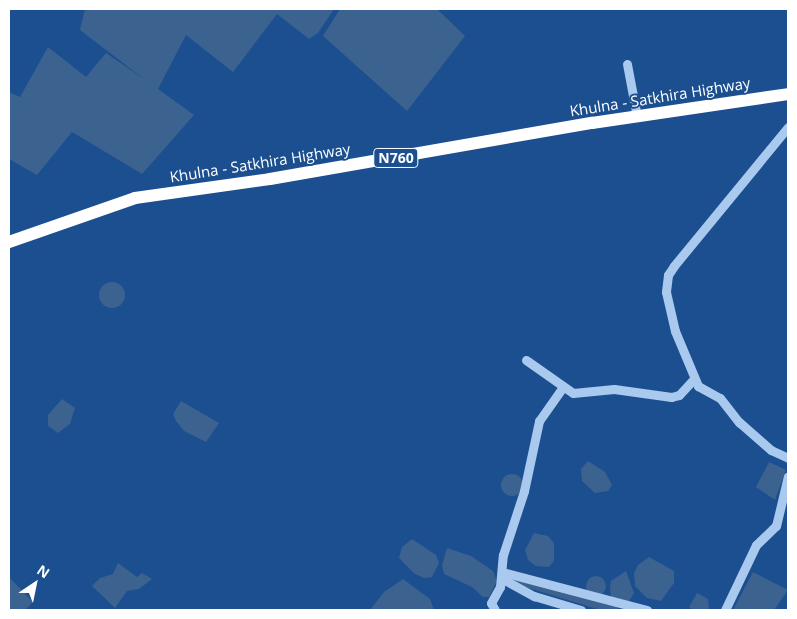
<!DOCTYPE html>
<html>
<head>
<meta charset="utf-8">
<style>
  body { margin:0 }
  #map { position:relative; width:797px; height:619px; overflow:hidden; background:#1b4f8f; font-family:"Open Sans",sans-serif }
  div>[style] { position:absolute }
  [style*='--x'] { left:calc(var(--x)*1px); top:calc(var(--y)*1px); width:calc(var(--w)*1px); rotate:calc(var(--a)*1deg) }
  .water>* { inset:0; background:#3c6290 }
  .round { border-radius:50% }
  .canal>* { height:8px; margin:-4px; padding:0 4px; transform-origin:4px; border-radius:4px; background:#3c6290 }
  .minor>* { height:9px; margin:-4.5px; padding:0 4.5px; transform-origin:4.5px; border-radius:4.5px; background:#a9c9ee }
  .highway>* { height:12px; margin:-6px; padding:0 6px; transform-origin:6px; border-radius:6px; background:#fff }
  span { translate:-50% -50%; white-space:nowrap; text-align:center; line-height:1.15; -webkit-text-stroke:4px #1b4f8f; paint-order:stroke }
  .shield-label span { padding:1px 4px; background:#1b4f8f; border:1px solid; border-radius:4px; -webkit-text-stroke-width:0 }
  .shield-label { font-size:14px; color:#fff; font-weight:700 }
  .street-label { font-size:15px; color:#fff }
  .frame { position:absolute; inset:0; border:10px solid #fff; pointer-events:none }
  .north { position:absolute; left:10px; top:559px; width:50px; height:50px; -webkit-text-stroke:4px #1b4f8f; paint-order:stroke; rotate:34deg; font-size:14px; font-weight:700; line-height:20px; text-align:center; color:#fff }
  .north::after { content:''; display:block; margin:auto; width:18px; height:22px; background:#fff; clip-path:polygon(50% 0,100% 100%,50% 72%,0 100%) }
</style>
</head>
<body>
<div id="map">
  <div class="water">
    <i style="clip-path:polygon(85px 9px,334px 9px,318px 33px,309px 39px,277px 14px,233px 72px,186px 35px,158px 89px,194px 115px,142px 174px,72px 132px,37px 175px,9px 159px,9px 92px,20px 97px,48px 47px,86px 77px,106px 53px,144px 79px,80px 30px)"></i>
    <i style="clip-path:polygon(340px 9px,437px 9px,465px 36px,407px 111px,323px 36px)"></i>
    <i class="round" style="left:99px;top:282px;width:26px;height:26px"></i>
    <i style="clip-path:polygon(62px 399px,75px 408px,70px 424px,58px 433px,48px 426px,48px 415px)"></i>
    <i style="clip-path:polygon(181px 401px,219px 423px,206px 442px,184px 431px,176px 421px,173px 414px)"></i>
    <i style="clip-path:polygon(588px 461px,605px 472px,612px 485px,608px 491px,595px 493px,582px 481px,581px 469px)"></i>
    <i style="clip-path:polygon(769px 462px,786px 470px,775px 500px,756px 487px)"></i>
    <i class="round" style="left:501px;top:474px;width:22px;height:22px"></i>
    <i style="clip-path:polygon(534px 533px,548px 536px,554px 543px,554px 561px,549px 567px,536px 566px,528px 560px,525px 550px)"></i>
    <i style="clip-path:polygon(412px 539px,436px 555px,439px 563px,432px 577px,424px 578px,415px 574px,399px 558px,402px 547px)"></i>
    <i style="clip-path:polygon(447px 548px,471px 556px,493px 571px,497px 581px,489px 597px,483px 597px,472px 587px,444px 574px,442px 565px)"></i>
    <i style="clip-path:polygon(649px 557px,674px 571px,674px 583px,661px 601px,647px 598px,635px 586px,634px 573px,638px 565px)"></i>
    <i style="clip-path:polygon(118px 563px,137px 577px,142px 573px,152px 579px,139px 589px,127px 591px,115px 608px,92px 586px,100px 578px,113px 574px)"></i>
    <i style="clip-path:polygon(626px 571px,634px 593px,628px 603px,611px 599px,610px 587px,611px 581px)"></i>
    <i style="clip-path:polygon(753px 572px,788px 590px,774px 610px,733px 610px)"></i>
    <i class="round" style="left:586px;top:576px;width:20px;height:20px"></i>
    <i style="clip-path:polygon(9px 577px,33px 602px,25px 610px,9px 610px)"></i>
    <i style="clip-path:polygon(403px 579px,430px 599px,434px 610px,370px 610px,384px 592px)"></i>
    <i style="clip-path:polygon(697px 593px,708px 599px,709px 610px,693px 610px,689px 607px)"></i>
  </div>
  <div class="canal">
    <i style="--x:519;--y:581;--w:99;--a:17"></i>
  </div>
  <div class="minor">
    <i style="--x:627;--y:64;--w:54;--a:79.3"></i>
    <i style="--x:788;--y:127;--w:180;--a:129.4"></i>
    <i style="--x:674;--y:266;--w:11;--a:124"></i>
    <i style="--x:668;--y:275;--w:17;--a:97"></i>
    <i style="--x:666;--y:292;--w:40;--a:77"></i>
    <i style="--x:675;--y:331;--w:60;--a:67.3"></i>
    <i style="--x:698;--y:386;--w:25;--a:29"></i>
    <i style="--x:720;--y:398;--w:31;--a:52"></i>
    <i style="--x:739;--y:422;--w:43;--a:41.2"></i>
    <i style="--x:771;--y:450;--w:19;--a:25"></i>
    <i style="--x:526;--y:360;--w:57;--a:35.1"></i>
    <i style="--x:573;--y:393;--w:41;--a:-5.6"></i>
    <i style="--x:614;--y:389;--w:58;--a:8"></i>
    <i style="--x:671;--y:397;--w:8;--a:-14"></i>
    <i style="--x:679;--y:395;--w:21;--a:-47"></i>
    <i style="--x:502;--y:572;--w:150;--a:14.7"></i>
    <i style="--x:501;--y:578;--w:38;--a:29"></i>
    <i style="--x:534;--y:596;--w:49;--a:16.6"></i>
    <i style="--x:495;--y:610;--w:8;--a:-120"></i>
    <i style="--x:491;--y:603;--w:18;--a:-61"></i>
    <i style="--x:500;--y:587;--w:32;--a:-85"></i>
    <i style="--x:503;--y:555;--w:67;--a:-71.8"></i>
    <i style="--x:524;--y:491;--w:72;--a:-77.9"></i>
    <i style="--x:539;--y:421;--w:42;--a:-54.8"></i>
    <i style="--x:725;--y:610;--w:72;--a:-64.5"></i>
    <i style="--x:756;--y:545;--w:28;--a:-44"></i>
    <i style="--x:776;--y:526;--w:51;--a:-76.5"></i>
  </div>
  <div class="highway">
    <i style="--x:9;--y:242;--w:133;--a:-19.2"></i>
    <i style="--x:135;--y:198;--w:136;--a:-8"></i>
    <i style="--x:270;--y:179;--w:327;--a:-9.9"></i>
    <i style="--x:592;--y:123;--w:198;--a:-8.4"></i>
  </div>
  <div class="shield-label">
    <span style="left:396px;top:158px">N760</span>
  </div>
  <div class="street-label">
    <span style="left:660px;top:97px;rotate:-9deg">Khulna - Satkhira Highway</span>
    <span style="left:260px;top:163px;rotate:-9deg">Khulna - Satkhira Highway</span>
  </div>
  <div class="frame"></div>
  <div class="north">N</div>
</div>
</body>
</html>
